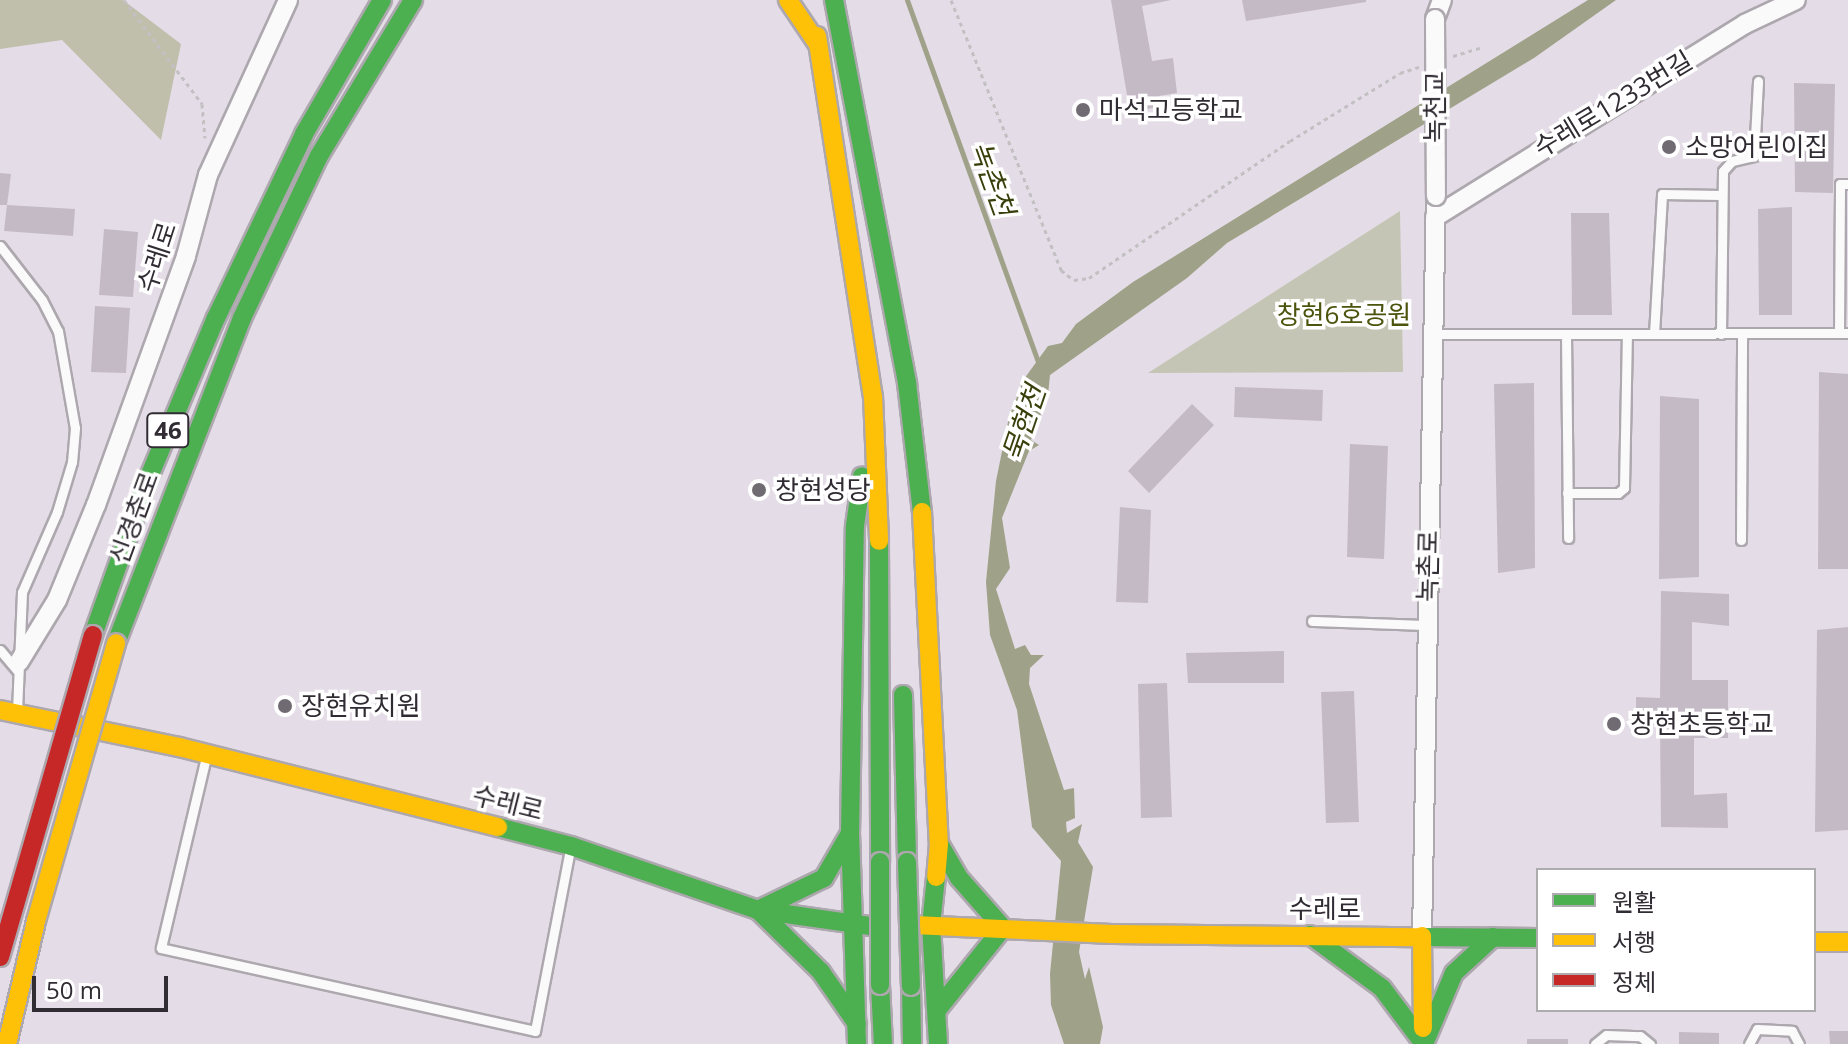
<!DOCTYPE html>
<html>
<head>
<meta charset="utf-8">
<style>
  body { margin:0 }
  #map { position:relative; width:1848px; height:1044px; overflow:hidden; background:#e4dce6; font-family:"Open Sans","Noto Sans KR",sans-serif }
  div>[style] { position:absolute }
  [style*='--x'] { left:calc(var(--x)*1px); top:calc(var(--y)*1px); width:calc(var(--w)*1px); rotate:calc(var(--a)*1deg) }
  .green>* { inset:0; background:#c4c5b4 }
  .forest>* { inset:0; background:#bfbfac }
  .water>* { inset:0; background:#9fa288 }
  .stream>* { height:5px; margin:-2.5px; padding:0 2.5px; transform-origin:2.5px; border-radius:2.5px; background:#9fa288 }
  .building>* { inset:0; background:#c4bac6 }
  .path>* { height:3px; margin-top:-1.5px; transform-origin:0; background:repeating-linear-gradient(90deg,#c2c0c3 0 4px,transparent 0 8px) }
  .roads { filter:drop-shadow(2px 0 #ada7ae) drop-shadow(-2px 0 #ada7ae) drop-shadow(0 2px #ada7ae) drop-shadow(0 -2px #ada7ae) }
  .lane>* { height:9px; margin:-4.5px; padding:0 4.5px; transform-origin:4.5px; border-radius:4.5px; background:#fbfafb }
  .street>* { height:18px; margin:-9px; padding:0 9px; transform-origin:9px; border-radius:9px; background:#fbfafb }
  .fast>* { height:18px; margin:-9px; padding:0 9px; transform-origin:9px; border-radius:9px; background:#4caf50 }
  .slow>* { height:18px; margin:-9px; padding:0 9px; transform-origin:9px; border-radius:9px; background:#ffc107 }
  .bridges { filter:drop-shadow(2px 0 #ada7ae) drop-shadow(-2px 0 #ada7ae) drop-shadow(0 2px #ada7ae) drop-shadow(0 -2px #ada7ae) }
  .street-bridge>* { height:18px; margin:-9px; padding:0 9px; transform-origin:9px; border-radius:9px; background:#fbfafb }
  .fast-bridge>* { height:18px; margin:-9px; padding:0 9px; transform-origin:9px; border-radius:9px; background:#4caf50 }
  .slow-bridge>* { height:18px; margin:-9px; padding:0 9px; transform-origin:9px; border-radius:9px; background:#ffc107 }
  .jam-bridge>* { height:18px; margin:-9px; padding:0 9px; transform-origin:9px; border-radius:9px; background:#c62828 }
  .dots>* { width:22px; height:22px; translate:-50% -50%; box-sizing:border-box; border:4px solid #fff; border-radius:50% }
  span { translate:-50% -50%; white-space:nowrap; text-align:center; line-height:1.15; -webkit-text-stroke:7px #fff; paint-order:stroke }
  .shield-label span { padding:2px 6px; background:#fff; border:2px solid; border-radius:6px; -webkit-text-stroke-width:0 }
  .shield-label { font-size:24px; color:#312c33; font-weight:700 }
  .street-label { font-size:26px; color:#312c33 }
  .poi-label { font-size:26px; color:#312c33 }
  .left { translate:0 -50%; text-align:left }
  .park-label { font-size:26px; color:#4c540d }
  .water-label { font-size:28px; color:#393f0a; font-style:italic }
  .legend { position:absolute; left:1536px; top:868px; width:280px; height:144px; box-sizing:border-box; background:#fff; border:2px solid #adabad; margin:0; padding:10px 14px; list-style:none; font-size:24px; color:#312c33 }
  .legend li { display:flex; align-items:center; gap:16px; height:40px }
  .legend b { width:40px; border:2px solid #adabad }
  .scale { position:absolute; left:32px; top:976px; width:136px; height:36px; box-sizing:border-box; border:4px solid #312c33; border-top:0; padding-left:10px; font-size:24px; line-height:28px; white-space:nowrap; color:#312c33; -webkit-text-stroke:6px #fff; paint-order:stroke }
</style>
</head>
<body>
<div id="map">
  <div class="green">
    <i style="clip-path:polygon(1400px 211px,1403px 372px,1148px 373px)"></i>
  </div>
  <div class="forest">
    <i style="clip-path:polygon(0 0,123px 0,181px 44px,161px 140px,62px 40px,0 49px)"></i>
  </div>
  <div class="water">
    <i style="clip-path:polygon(1588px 0,1616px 0,1534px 58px,1227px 243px,1187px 278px,1050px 375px,1048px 395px,1031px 440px,1039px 445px,1029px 451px,1002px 518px,1010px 568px,996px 589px,1015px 649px,1025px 645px,1031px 655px,1044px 655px,1030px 668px,1029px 684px,1064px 790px,1074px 788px,1075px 818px,1066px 822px,1067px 833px,1082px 824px,1078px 842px,1093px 867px,1079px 952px,1085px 979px,1089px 967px,1103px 1027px,1100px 1044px,1064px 1044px,1051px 1005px,1050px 974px,1061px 861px,1032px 827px,1017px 710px,990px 635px,986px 582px,996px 481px,1009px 417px,1024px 379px,1048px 346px,1062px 343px,1076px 324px,1133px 282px)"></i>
  </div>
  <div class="stream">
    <i style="--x:907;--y:0;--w:390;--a:70.1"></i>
  </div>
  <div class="building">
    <i style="clip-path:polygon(1111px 0,1171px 0,1142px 6px,1152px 61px,1173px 58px,1177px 93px,1159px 96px,1161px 106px,1130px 113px)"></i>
    <i style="clip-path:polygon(1242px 0,1366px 0,1366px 2px,1246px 21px)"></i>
    <i style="clip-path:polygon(1794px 83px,1835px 84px,1833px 193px,1795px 192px)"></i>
    <i style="clip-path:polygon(0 173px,11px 174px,7px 205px,0 205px)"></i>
    <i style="clip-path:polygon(7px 205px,75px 209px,73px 236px,4px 231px)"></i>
    <i style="clip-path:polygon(1792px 207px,1792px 315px,1759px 315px,1758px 209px)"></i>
    <i style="clip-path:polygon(1571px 213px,1609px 213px,1612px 315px,1572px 315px)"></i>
    <i style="clip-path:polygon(104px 229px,138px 232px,133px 297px,99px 295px)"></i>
    <i style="clip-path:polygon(95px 306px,130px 308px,126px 373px,91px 372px)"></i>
    <i style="clip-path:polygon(1819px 372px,1848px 374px,1848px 569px,1818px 569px)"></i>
    <i style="clip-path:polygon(1534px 383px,1535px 568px,1498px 573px,1494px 384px)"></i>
    <i style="clip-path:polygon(1235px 387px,1323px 390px,1322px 421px,1234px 417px)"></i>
    <i style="clip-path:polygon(1660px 396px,1699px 399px,1699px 577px,1659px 579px)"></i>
    <i style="clip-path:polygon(1192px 404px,1214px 425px,1149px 493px,1128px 471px)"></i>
    <i style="clip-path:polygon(1350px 444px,1388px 446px,1384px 559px,1347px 557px)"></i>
    <i style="clip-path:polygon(1120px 507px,1151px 510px,1148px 603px,1116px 602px)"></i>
    <i style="clip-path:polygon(1661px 591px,1729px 594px,1729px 626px,1692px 622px,1692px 680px,1728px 680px,1728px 738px,1694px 738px,1694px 795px,1727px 793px,1728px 828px,1661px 827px,1660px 725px,1636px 724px,1636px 697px,1660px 698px)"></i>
    <i style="clip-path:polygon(1848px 627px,1848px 830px,1815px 832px,1817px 630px)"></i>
    <i style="clip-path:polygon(1284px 651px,1284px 683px,1188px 683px,1186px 653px)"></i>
    <i style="clip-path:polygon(1167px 683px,1172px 817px,1141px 818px,1138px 684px)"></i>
    <i style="clip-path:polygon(1354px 691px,1359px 822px,1326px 823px,1321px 692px)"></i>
    <i style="clip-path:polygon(1829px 1031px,1848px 1031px,1848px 1044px,1830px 1044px)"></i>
    <i style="clip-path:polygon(1679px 1032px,1719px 1033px,1719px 1044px,1679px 1044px)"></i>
    <i style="clip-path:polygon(1527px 1039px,1568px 1039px,1568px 1044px,1527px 1044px)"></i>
  </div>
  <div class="path">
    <i style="--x:124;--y:0;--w:130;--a:53.1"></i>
    <i style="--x:202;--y:104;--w:34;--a:85"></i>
    <i style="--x:951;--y:0;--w:292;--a:67.8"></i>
    <i style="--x:1061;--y:270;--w:16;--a:38"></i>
    <i style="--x:1074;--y:280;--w:15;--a:-8"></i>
    <i style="--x:1089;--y:278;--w:243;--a:-34.3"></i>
    <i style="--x:1290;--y:141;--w:129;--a:-31.7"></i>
    <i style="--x:1400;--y:73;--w:20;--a:-18"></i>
    <i style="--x:1453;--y:56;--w:28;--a:-17"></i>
  </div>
  <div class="roads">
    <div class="lane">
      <i style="--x:0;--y:246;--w:68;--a:52.1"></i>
      <i style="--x:42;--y:300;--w:35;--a:63"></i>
      <i style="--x:58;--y:331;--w:98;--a:80.1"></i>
      <i style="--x:75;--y:428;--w:34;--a:95"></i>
      <i style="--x:72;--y:462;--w:52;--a:106.7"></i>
      <i style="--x:57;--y:512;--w:87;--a:113.6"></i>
      <i style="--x:22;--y:592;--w:119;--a:92.4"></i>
      <i style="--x:1839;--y:333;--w:149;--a:-89.6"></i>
      <i style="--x:1840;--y:184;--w:8;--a:0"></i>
      <i style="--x:1432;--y:334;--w:416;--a:-0.1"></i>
      <i style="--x:1566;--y:334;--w:204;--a:89.4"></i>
      <i style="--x:1654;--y:334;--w:140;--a:-86.7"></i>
      <i style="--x:1662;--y:194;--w:59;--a:1"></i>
      <i style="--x:1721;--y:334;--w:163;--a:-89.3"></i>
      <i style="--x:1723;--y:171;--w:13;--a:-48"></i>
      <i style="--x:1732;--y:161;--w:23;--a:-13"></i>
      <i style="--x:1754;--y:156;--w:75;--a:-86.9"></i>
      <i style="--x:1567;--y:493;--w:51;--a:0"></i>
      <i style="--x:1618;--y:493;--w:8;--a:-40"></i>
      <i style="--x:1624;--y:488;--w:154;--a:-88.9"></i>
      <i style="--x:1741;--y:540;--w:206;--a:-89.7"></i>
      <i style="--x:1312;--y:621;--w:115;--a:2"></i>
      <i style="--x:0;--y:650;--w:26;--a:50"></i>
      <i style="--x:206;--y:757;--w:196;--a:103.3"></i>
      <i style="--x:161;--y:948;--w:383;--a:12.5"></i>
      <i style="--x:535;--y:1031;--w:185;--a:-79.1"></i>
      <i style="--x:1595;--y:1044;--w:14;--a:-39"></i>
      <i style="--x:1606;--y:1035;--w:34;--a:2"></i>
      <i style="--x:1640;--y:1036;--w:13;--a:39"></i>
      <i style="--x:1749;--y:1044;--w:17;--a:-62"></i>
      <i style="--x:1757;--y:1029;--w:35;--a:3"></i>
      <i style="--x:1792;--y:1031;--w:15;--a:62"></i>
    </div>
    <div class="street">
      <i style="--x:1435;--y:19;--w:20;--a:-70"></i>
      <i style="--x:1435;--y:217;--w:365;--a:-31.9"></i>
      <i style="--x:1745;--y:24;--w:56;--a:-25.2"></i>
      <i style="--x:19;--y:662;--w:73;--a:-58.5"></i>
      <i style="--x:57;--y:600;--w:103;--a:-67.7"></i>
      <i style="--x:96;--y:505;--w:265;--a:-70.1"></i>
      <i style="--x:186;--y:256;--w:84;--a:-74.8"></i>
      <i style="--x:208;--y:175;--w:192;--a:-65.4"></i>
      <i style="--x:1422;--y:936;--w:740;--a:-88.92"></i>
    </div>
    <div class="fast">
      <i style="--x:834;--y:0;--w:390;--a:79.2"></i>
      <i style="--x:907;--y:383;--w:130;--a:83.4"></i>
      <i style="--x:879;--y:541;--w:321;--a:89.8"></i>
      <i style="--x:93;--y:635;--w:168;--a:-70.5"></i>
      <i style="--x:149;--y:477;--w:173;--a:-67.2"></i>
      <i style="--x:216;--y:318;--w:204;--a:-64.4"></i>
      <i style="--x:304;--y:134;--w:155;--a:-59.8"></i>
      <i style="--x:116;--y:643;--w:349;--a:-68.8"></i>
      <i style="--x:242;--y:318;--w:179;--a:-64.6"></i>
      <i style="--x:319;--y:156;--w:182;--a:-58.9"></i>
      <i style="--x:903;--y:695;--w:167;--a:88.6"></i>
      <i style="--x:498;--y:827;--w:75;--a:14.6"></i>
      <i style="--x:571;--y:846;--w:198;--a:18.9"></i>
      <i style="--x:758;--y:910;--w:114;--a:8.1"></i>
      <i style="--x:849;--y:835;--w:50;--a:120.2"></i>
      <i style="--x:824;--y:878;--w:73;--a:154.1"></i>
      <i style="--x:758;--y:910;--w:88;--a:44.5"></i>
      <i style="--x:821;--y:972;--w:63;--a:55.3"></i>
      <i style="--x:936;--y:877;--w:48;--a:95.9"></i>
      <i style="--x:931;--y:925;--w:119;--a:86.6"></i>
      <i style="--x:1310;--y:935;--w:89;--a:36.4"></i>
      <i style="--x:1382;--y:988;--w:70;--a:53.1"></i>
      <i style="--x:1422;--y:937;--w:116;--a:0.5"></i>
      <i style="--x:880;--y:985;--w:59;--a:87.1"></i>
      <i style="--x:911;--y:986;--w:58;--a:89"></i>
      <i style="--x:937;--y:1010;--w:105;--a:-51.2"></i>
      <i style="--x:1003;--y:928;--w:67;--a:-131.3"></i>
      <i style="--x:959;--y:878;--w:39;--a:-120"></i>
      <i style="--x:857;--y:1044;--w:209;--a:-91.9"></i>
      <i style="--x:850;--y:835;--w:309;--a:-89.1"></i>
      <i style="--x:855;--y:526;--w:50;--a:-82"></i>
      <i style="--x:1424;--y:1044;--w:77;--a:-67.1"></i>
      <i style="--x:1454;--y:973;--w:53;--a:-42.7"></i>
    </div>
    <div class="slow">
      <i style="--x:788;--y:0;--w:52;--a:56"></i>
      <i style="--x:817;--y:36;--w:364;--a:81.2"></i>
      <i style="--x:873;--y:396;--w:145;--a:87.6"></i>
      <i style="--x:922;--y:512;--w:332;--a:87.1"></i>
      <i style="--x:939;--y:844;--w:33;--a:95"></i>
      <i style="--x:0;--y:710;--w:183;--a:11.7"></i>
      <i style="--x:179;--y:747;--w:329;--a:14.1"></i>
      <i style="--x:914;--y:925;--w:198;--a:2.6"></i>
      <i style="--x:1112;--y:934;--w:310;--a:0.6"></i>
      <i style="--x:1422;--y:936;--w:92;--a:89.4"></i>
      <i style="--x:1814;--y:942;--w:34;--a:0"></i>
    </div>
  </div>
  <div class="bridges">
    <div class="street-bridge">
      <i style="--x:1435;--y:19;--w:177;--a:89.7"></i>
    </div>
    <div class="fast-bridge">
      <i style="--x:880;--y:862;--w:123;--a:90"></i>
      <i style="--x:907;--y:862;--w:124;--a:88.2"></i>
    </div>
    <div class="slow-bridge">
      <i style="--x:7;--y:1044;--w:126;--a:-76.7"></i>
      <i style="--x:36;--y:921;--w:289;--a:-73.9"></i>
    </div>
    <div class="jam-bridge">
      <i style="--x:0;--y:957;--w:335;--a:-73.9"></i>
    </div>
  </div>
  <div class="dots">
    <i style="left:1083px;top:110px;background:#706a72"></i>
    <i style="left:1669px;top:147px;background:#706a72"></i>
    <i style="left:759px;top:490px;background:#706a72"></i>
    <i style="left:285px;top:706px;background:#706a72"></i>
    <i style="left:1614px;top:724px;background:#706a72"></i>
  </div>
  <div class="shield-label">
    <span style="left:168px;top:430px">46</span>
  </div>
  <div class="street-label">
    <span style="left:1613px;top:104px;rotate:-31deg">수레로1233번길</span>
    <span style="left:1435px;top:107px;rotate:-90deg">녹천교</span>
    <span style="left:157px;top:257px;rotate:-72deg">수레로</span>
    <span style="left:134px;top:518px;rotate:-70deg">신경춘로</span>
    <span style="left:1428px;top:566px;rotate:-89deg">녹촌로</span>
    <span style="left:508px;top:803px;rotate:14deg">수레로</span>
    <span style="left:1325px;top:909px">수레로</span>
  </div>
  <div class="poi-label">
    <span class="left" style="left:1099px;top:110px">마석고등학교</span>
    <span class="left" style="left:1685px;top:147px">소망어린이집</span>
    <span class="left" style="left:775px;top:490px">창현성당</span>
    <span class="left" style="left:301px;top:706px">장현유치원</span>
    <span class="left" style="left:1630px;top:724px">창현초등학교</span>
  </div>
  <div class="park-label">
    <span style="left:1344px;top:315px">창현6호공원</span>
  </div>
  <div class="water-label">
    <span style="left:993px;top:178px;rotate:70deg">녹촌천</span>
    <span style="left:1023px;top:423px;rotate:-71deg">묵현천</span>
  </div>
  <ul class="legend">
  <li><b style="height:10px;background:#4caf50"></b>원활</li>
  <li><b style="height:10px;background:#ffc107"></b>서행</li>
  <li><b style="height:10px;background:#c62828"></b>정체</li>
  </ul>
  <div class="scale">50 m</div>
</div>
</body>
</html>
